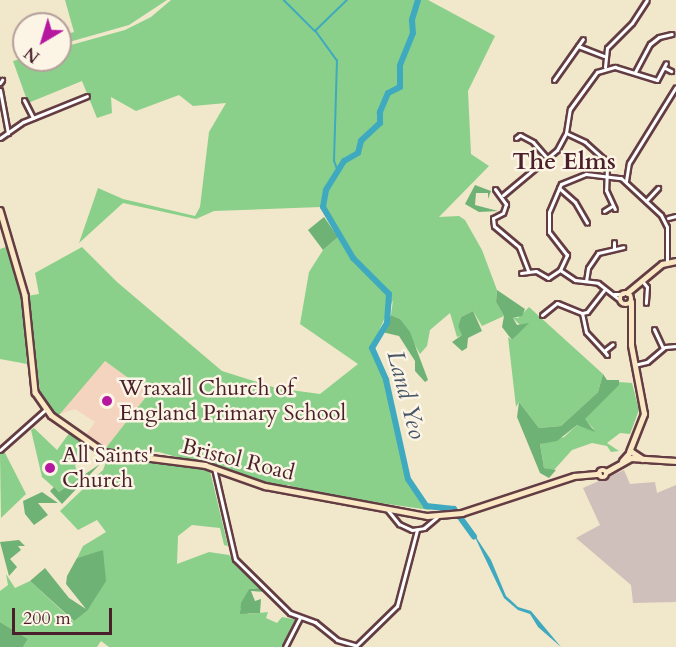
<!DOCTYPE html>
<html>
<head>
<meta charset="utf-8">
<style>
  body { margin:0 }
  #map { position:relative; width:676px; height:647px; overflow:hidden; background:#f1e7ca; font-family:Cardo,serif }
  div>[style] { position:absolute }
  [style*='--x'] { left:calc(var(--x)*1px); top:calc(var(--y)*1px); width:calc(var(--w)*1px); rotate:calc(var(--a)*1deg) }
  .built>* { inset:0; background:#f4d4bf }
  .industrial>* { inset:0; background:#d0c0bb }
  .green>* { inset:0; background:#8ad08a }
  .forest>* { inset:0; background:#6fb276 }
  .water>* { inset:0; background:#3fa9bf }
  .stream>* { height:1.5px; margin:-0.75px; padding:0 0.75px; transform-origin:0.75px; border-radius:0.75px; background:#3fa9bf }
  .river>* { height:6px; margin:-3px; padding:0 3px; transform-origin:3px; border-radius:3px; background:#3fa9bf }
  .roads { filter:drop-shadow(2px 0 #633d43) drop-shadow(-2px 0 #633d43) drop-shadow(0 2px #633d43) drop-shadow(0 -2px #633d43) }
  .street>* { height:3px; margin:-1.5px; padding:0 1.5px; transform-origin:1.5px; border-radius:1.5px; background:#fff }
  .secondary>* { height:4.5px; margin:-2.25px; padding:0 2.25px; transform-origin:2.25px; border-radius:2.25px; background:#fae7c3 }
  .secondary>.ring { margin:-2.25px; padding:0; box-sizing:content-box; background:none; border:4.5px solid #fae7c3; border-radius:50% }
  .dots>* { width:16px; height:16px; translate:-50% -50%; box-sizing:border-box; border:3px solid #fcf5e5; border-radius:50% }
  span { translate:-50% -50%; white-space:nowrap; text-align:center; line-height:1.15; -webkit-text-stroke:5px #fcf5e5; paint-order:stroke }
  .poi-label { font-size:22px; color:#4a1f2b }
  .left { translate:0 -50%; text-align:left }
  .street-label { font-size:22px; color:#4a1f2b }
  .neighbourhood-label { font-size:24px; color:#4a1f2b; font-weight:700 }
  .water-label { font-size:24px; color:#465666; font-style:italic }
  .north { position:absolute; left:12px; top:12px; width:60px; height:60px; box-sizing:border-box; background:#fcf5e5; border:2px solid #b59f9b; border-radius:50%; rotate:218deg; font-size:16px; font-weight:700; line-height:24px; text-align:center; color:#4a1f2b }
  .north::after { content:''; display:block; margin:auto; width:21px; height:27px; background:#b5179e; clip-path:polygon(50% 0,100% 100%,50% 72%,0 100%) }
  .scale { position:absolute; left:12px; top:608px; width:100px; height:27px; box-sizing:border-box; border:3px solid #4a1f2b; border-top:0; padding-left:8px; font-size:18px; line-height:21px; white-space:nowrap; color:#4a1f2b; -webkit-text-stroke:4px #fcf5e5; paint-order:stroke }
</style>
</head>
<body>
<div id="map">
  <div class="built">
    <i style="clip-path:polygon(104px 360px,149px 393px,105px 449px,85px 436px,95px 422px,75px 409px,60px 414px)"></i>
  </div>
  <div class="industrial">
    <i style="clip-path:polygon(624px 470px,630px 484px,655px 482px,657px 493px,676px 485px,676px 602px,633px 603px,631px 585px,576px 538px,600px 525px,583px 488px)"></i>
  </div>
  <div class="green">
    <i style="clip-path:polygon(65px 0,167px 0,129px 25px,69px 42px,61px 36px,74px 32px)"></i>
    <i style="clip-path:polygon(171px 0,428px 0,495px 36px,468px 91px,471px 154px,489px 166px,439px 217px,459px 216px,465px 220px,482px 250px,497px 290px,496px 302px,504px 316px,482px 326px,473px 311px,461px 317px,458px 326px,463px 335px,457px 337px,450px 313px,430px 330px,427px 346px,420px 354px,400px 319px,391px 315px,393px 300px,372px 346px,386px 384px,407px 475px,430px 510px,310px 493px,288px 485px,284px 487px,159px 452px,105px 449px,149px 393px,105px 361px,60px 414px,55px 416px,41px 398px,27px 296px,39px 294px,35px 273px,82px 247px,117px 282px,222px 371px,276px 388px,320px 394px,358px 364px,300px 324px,309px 272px,323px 250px,338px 237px,321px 207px,214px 211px,196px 219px,123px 203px,79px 243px,98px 188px,123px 199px,195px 216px,200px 207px,209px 132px,226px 103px,193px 106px,179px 95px,136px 111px,111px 97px,112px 113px,97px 118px,82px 81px,28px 103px,13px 61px,24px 58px,60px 60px,60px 48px,125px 30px,151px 17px)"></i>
    <i style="clip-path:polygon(9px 246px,22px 300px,27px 364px,0 359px,0 249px)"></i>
    <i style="clip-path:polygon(529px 307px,603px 374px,598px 392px,561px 426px,539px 428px,519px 402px,516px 407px,508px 337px,512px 340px,523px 328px,513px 318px,518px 318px)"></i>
    <i style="clip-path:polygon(619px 382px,632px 383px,639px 410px,630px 434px,620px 433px,607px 443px,619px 451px,611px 452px,607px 446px,592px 443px,572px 450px,554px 470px,544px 468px,540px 444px,564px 437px,577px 425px,594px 429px,584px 419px)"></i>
    <i style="clip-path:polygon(34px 428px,57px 450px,70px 432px,90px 446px,75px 466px,80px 478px,59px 492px,42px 477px,31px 430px)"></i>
    <i style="clip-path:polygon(3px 449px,26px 494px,1px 518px,0 454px)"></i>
    <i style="clip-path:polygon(119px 456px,210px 471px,228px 546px,224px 545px,220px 528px,192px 525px,178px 536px,177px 564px,209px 552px,229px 555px,262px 588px,249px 589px,240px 610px,249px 614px,268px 612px,266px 618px,277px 623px,282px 617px,298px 620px,283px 647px,109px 647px,101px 641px,97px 647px,23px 647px,28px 639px,0 622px,0 591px,8px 585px,6px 574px,15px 588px,30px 581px,73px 621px,87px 611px,95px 553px,77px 558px,83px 546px,106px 532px,97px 520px,78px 530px,60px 511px,103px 470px,108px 457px)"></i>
  </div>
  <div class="forest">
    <i style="clip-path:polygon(475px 185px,491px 191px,488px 199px,488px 193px,476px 193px,475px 205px,498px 211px,479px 212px,465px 204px)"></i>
    <i style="clip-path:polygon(324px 217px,338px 237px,323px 250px,308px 230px)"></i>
    <i style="clip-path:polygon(497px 290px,525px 309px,522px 316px,513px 318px,517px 325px,529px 323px,512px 340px,502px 327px,504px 316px,496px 302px)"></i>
    <i style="clip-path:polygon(473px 311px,482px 331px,468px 338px,467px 348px,462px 351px,452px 342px,462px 335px,458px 326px,461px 317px)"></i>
    <i style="clip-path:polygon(391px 315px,400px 319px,410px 332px,428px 380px,425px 382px,415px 371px,415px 361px,399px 336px,382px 332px)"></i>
    <i style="clip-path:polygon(603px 374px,607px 380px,619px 380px,619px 385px,585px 419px,595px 432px,577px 425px,557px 441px,540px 444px,544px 468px,556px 470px,549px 478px,540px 473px,517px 417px,519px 402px,539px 428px,561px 426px,598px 392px)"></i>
    <i style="clip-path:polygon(100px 464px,62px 504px,50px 491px,54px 487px,59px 492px)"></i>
    <i style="clip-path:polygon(42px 492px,58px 503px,38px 503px,48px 515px,34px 525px,25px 514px,23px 501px)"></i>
    <i style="clip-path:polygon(19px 540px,25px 546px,18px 546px,21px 550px,10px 559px,17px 567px,9px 576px,0 542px)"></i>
    <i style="clip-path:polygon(103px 550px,106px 581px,87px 611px,74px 621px,30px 581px,45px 568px,69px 598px,86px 609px,66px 584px,67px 576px,77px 558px)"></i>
    <i style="clip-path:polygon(262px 588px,267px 592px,251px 591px,255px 601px,261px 599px,260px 613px,240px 614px,241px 603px,249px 589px)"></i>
    <i style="clip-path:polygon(0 622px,28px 639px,23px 647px,0 647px)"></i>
  </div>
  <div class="water">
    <i style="clip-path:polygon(472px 531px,491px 560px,506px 596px,518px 607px,531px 611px,561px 647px,538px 627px,530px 614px,518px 610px,504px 598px)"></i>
  </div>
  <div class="stream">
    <i style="--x:284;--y:0;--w:44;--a:45"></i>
    <i style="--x:338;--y:172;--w:12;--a:-110"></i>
    <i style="--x:334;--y:161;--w:100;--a:-88.3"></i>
    <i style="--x:337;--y:61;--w:37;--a:-126"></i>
    <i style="--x:315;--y:31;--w:45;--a:-44.1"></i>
  </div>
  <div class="river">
    <i style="--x:418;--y:0;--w:21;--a:107"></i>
    <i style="--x:412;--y:20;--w:13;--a:86"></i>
    <i style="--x:413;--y:33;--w:35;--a:112"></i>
    <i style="--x:400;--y:66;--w:21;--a:90"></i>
    <i style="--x:400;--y:87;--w:13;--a:153"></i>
    <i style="--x:388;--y:93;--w:21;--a:113"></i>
    <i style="--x:380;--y:112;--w:11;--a:90"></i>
    <i style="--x:380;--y:123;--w:26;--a:137"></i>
    <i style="--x:361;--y:141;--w:12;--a:104"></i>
    <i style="--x:358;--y:153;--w:16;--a:150"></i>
    <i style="--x:344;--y:161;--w:34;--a:122"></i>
    <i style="--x:326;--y:190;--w:17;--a:100"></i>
    <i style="--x:323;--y:207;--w:59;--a:59.5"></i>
    <i style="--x:353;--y:258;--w:51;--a:45"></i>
    <i style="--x:389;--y:294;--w:29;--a:94"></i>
    <i style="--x:387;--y:323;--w:29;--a:121"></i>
    <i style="--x:372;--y:348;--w:35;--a:66"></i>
    <i style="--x:386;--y:380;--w:101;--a:77.5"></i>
    <i style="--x:408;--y:479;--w:32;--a:56"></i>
    <i style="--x:426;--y:506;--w:28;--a:6"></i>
    <i style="--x:454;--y:509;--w:34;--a:54"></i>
  </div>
  <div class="roads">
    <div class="street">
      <i style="--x:578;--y:46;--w:28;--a:21"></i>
      <i style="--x:605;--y:67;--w:19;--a:-84"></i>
      <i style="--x:607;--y:48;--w:35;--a:-45"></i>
      <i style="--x:632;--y:23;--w:27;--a:-57"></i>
      <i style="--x:665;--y:68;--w:7;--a:27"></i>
      <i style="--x:635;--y:72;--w:32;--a:-62"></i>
      <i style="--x:650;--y:44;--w:11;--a:-38"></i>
      <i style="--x:659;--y:37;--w:13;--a:-13"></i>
      <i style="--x:554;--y:80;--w:50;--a:-54.7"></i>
      <i style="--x:0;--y:83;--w:4;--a:-56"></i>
      <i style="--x:0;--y:90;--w:44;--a:79.5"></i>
      <i style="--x:24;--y:100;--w:20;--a:63"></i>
      <i style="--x:566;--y:133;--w:21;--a:25"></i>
      <i style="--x:585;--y:142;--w:24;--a:42"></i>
      <i style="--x:603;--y:158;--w:9;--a:63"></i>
      <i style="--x:607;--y:166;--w:24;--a:92"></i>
      <i style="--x:606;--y:190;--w:21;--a:65"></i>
      <i style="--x:0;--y:138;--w:28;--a:-35"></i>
      <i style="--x:23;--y:122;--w:69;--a:-22.1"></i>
      <i style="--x:516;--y:138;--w:5;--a:-37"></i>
      <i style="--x:520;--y:135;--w:15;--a:28"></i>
      <i style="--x:533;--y:142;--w:21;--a:49"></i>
      <i style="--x:626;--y:181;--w:18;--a:-81"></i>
      <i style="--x:629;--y:163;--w:89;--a:-58.3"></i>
      <i style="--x:559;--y:188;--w:21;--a:41"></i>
      <i style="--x:575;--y:202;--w:24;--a:60"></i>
      <i style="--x:495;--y:189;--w:19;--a:54"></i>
      <i style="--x:506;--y:204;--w:9;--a:108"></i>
      <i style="--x:503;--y:213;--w:11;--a:153"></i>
      <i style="--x:493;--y:218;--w:8;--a:83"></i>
      <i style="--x:494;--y:226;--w:33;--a:40"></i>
      <i style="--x:519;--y:247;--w:26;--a:69"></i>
      <i style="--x:503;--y:195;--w:70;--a:-39.8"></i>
      <i style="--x:557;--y:150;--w:19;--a:-62"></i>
      <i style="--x:566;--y:133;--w:24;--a:-81"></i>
      <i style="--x:570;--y:109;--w:46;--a:-53.9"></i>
      <i style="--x:597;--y:72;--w:19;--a:-16"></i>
      <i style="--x:615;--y:67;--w:44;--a:17.2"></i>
      <i style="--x:657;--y:80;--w:19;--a:-62"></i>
      <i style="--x:646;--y:201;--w:18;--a:-47"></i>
      <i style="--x:604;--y:211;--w:9;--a:-32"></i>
      <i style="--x:668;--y:218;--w:8;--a:-14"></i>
      <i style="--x:614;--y:242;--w:7;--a:90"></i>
      <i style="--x:560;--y:270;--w:18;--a:34"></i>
      <i style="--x:575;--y:280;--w:23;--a:7"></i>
      <i style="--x:598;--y:283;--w:29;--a:38"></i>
      <i style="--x:521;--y:273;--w:15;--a:-8"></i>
      <i style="--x:536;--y:271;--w:14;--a:30"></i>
      <i style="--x:548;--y:278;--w:14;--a:-34"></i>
      <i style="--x:560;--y:270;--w:17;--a:-65"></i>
      <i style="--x:567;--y:255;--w:29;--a:-128"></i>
      <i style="--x:549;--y:232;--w:20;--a:-90"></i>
      <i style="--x:549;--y:212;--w:30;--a:-67"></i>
      <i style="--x:561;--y:184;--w:27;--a:-22"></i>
      <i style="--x:586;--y:174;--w:35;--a:7"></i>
      <i style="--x:621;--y:178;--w:54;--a:42.8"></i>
      <i style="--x:661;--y:215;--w:13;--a:63"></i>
      <i style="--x:667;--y:227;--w:35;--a:90"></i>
      <i style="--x:586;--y:281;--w:13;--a:-81"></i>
      <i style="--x:588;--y:268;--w:18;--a:-56"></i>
      <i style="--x:598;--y:253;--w:26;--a:-13"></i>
      <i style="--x:643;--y:282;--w:6;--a:51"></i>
      <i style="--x:647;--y:287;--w:16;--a:94"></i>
      <i style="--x:614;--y:294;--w:9;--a:0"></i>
      <i style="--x:582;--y:313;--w:19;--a:78"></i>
      <i style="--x:586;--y:332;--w:26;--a:47"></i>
      <i style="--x:542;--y:315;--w:19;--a:-39"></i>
      <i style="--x:557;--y:303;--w:27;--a:22"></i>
      <i style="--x:582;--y:313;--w:5;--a:-11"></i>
      <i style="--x:587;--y:312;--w:29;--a:-52"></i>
      <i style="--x:654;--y:329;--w:21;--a:65"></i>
      <i style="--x:607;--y:355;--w:5;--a:-127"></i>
      <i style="--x:604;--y:351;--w:11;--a:-38"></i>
      <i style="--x:634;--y:365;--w:13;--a:-13"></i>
      <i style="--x:647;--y:362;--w:23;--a:-40"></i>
      <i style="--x:665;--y:347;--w:11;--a:-5"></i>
      <i style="--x:0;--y:450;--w:60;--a:-41.6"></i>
      <i style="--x:214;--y:468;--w:93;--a:77"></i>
      <i style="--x:235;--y:559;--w:77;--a:44.5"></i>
      <i style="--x:290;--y:613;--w:27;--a:20"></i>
      <i style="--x:315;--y:622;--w:28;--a:39"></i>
      <i style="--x:337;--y:640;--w:19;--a:16"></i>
      <i style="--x:386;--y:508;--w:21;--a:51"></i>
      <i style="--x:399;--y:524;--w:14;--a:25"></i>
      <i style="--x:412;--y:530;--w:12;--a:-9"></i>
      <i style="--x:424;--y:528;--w:17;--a:-40"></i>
      <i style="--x:285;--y:647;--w:33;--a:-63"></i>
      <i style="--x:355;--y:647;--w:59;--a:-44.3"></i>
      <i style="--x:397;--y:606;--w:79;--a:-75.3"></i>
    </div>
    <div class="secondary">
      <i style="--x:0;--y:210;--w:89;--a:73.6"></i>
      <i style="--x:25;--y:295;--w:98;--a:84.1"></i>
      <i style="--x:35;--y:392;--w:28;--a:55"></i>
      <i style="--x:51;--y:415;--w:65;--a:34.9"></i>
      <i style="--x:104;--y:452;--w:102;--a:7.3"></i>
      <i style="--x:205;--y:465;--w:64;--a:19.3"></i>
      <i style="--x:265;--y:486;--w:165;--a:10.5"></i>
      <i style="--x:427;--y:516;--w:35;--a:-5"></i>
      <i style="--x:462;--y:513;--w:118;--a:-18.3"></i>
      <i style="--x:574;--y:476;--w:25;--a:-5"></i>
      <i style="--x:627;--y:293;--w:45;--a:-39.6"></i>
      <i style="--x:662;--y:264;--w:14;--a:-12"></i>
      <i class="ring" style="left:620.5px;top:293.5px;width:6.5px;height:6.5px"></i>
      <i style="--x:629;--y:452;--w:41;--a:-68.5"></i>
      <i style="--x:644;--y:414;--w:70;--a:-100.7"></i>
      <i style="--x:631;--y:345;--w:43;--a:-90"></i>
      <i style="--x:622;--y:461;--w:13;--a:-48"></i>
      <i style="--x:631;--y:451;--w:14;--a:34"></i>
      <i class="ring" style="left:599.5px;top:470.5px;width:2.5px;height:2.5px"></i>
      <i style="--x:606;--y:472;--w:29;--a:-29"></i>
      <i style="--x:631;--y:458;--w:45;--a:3.8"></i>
    </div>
  </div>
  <div class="dots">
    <i style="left:107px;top:401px;background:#b5179e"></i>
    <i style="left:50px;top:468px;background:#b5179e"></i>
  </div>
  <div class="poi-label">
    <span class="left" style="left:119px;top:401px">Wraxall Church of<br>England Primary School</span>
    <span class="left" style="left:62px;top:468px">All Saints'<br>Church</span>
  </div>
  <div class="street-label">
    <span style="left:238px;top:460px;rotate:14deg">Bristol Road</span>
  </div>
  <div class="neighbourhood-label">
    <span style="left:564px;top:162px">The Elms</span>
  </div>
  <div class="water-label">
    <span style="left:406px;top:395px;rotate:75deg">Land Yeo</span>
  </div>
  <div class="north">N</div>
  <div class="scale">200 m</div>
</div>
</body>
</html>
